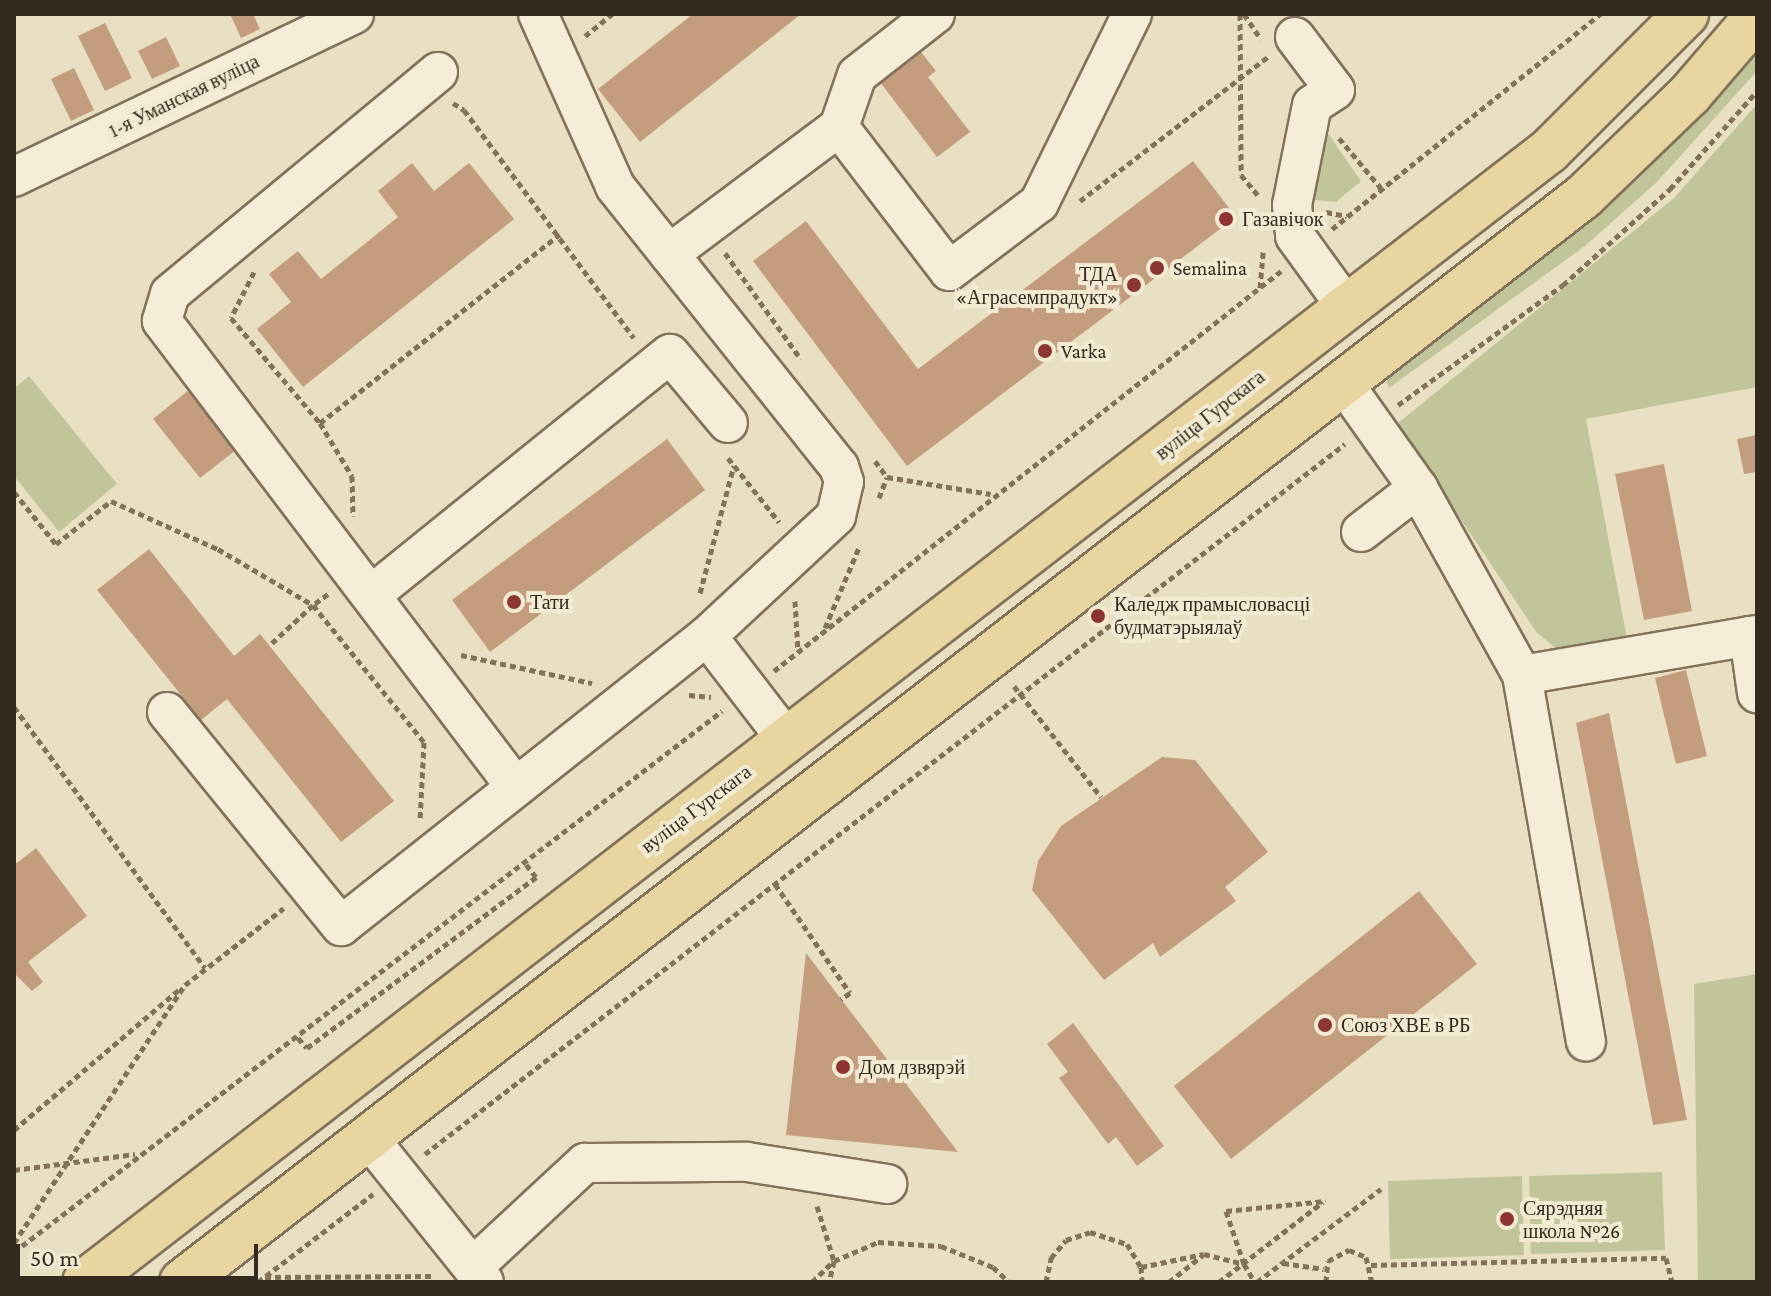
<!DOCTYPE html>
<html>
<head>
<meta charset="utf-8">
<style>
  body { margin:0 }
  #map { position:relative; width:1771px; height:1296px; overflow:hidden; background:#e9e0c4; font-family:"Crimson Pro",serif }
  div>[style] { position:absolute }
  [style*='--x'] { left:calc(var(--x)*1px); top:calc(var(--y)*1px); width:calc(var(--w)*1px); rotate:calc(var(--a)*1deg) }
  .green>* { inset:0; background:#c0c699 }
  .building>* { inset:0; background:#c49d7e }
  .path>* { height:5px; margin-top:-2.5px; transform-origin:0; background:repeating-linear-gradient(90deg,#82725c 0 6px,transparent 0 10px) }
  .roads { filter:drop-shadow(2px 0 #82725c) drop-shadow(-2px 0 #82725c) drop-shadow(0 2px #82725c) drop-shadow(0 -2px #82725c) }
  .minor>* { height:38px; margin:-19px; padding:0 19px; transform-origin:19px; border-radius:19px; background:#f5edd7 }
  .major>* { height:44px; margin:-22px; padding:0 22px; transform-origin:22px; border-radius:22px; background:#e9d5a0 }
  .dots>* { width:22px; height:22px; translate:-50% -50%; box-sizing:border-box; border:4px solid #f2ead3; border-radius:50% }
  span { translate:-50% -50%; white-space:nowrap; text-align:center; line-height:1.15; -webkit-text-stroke:8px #f2ead3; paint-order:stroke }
  .street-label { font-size:20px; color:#342a1f }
  .poi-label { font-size:20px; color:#342a1f }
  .left { translate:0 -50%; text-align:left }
  .right { translate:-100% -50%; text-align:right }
  .frame { position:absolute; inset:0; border:16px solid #342a1f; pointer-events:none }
  .scale { position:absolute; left:16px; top:1244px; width:242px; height:36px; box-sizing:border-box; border:4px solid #342a1f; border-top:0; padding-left:10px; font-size:24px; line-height:28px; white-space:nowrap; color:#342a1f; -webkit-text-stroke:6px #f2ead3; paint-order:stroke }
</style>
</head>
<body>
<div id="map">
  <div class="green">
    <i style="clip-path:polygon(1757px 52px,1757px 71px,1657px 182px,1585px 246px,1389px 388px,1386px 379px,1396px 367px,1612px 202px)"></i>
    <i style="clip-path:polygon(1757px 104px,1757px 387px,1586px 419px,1627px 639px,1557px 649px,1537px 633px,1397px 424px,1674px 198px)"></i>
    <i style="clip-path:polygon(1322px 125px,1361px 181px,1336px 202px,1305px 199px)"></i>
    <i style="clip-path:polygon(29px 376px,117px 484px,59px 532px,14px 476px,14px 389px)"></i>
    <i style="clip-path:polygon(1757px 974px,1757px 1282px,1698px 1282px,1694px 984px)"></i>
    <i style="clip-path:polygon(1662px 1172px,1665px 1250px,1531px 1254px,1529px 1176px)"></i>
    <i style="clip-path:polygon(1522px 1176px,1524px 1255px,1390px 1259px,1388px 1181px)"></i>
  </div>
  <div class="building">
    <i style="clip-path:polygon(230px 14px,253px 14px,260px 29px,241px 38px)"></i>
    <i style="clip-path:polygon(693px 14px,801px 14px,640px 142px,598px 89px)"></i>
    <i style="clip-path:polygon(105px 23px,132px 78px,105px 91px,78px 36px)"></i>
    <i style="clip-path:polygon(166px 37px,180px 66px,152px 79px,138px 51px)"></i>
    <i style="clip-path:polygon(917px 47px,936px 71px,928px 77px,970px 132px,937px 157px,877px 78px)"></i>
    <i style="clip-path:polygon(74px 68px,94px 110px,71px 121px,51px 79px)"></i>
    <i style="clip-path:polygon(1193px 161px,1236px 217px,907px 466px,753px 261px,806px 221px,918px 369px)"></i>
    <i style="clip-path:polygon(412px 163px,434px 191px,469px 163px,514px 219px,303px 387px,257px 329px,291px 302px,269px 274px,298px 251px,321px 279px,398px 217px,378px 191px)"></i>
    <i style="clip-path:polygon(189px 390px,236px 450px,200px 478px,153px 419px)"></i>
    <i style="clip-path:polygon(1757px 435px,1757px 472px,1744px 474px,1737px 439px)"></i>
    <i style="clip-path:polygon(667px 439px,705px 490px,490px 652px,452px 600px)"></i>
    <i style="clip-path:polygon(1664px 464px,1692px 611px,1644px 620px,1615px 474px)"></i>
    <i style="clip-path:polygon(149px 549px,234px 656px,260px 634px,394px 801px,341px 842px,227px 699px,201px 720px,97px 590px)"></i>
    <i style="clip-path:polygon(1686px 670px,1707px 756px,1676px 764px,1655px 678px)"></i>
    <i style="clip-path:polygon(1609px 713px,1687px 1120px,1653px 1125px,1576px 723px)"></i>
    <i style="clip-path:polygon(1162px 757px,1195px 760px,1268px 852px,1225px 887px,1236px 901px,1160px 957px,1153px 943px,1104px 980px,1032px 890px,1038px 861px,1061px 826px)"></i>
    <i style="clip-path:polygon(36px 848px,87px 916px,28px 962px,43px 982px,32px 991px,14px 973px,14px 865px)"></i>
    <i style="clip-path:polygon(1419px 891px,1477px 964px,1231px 1159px,1174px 1086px)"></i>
    <i style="clip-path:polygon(806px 953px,841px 999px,958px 1152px,786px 1135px)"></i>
    <i style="clip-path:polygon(1073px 1023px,1164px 1146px,1137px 1166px,1116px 1137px,1108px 1144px,1059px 1078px,1068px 1072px,1047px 1044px)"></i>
  </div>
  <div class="path">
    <i style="--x:1240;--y:14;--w:161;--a:89.6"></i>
    <i style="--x:1241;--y:175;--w:26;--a:50"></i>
    <i style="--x:1244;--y:14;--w:30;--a:56"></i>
    <i style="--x:585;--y:36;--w:35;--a:-39"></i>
    <i style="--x:453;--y:103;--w:13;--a:32"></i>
    <i style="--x:464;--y:110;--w:284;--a:53.3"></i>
    <i style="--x:1339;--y:138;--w:65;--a:50"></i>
    <i style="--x:1080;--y:201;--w:238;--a:-37.5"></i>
    <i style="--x:1326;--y:212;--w:21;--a:11"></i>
    <i style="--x:1332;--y:229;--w:344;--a:-38.7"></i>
    <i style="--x:725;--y:253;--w:130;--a:54.4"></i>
    <i style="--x:254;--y:272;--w:51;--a:116.6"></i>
    <i style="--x:231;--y:318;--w:138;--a:49.7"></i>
    <i style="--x:320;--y:423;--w:62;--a:58.9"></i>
    <i style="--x:352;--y:476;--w:40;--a:88.6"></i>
    <i style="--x:1260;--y:288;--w:37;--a:-85"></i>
    <i style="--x:1398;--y:405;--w:204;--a:-36"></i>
    <i style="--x:1563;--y:285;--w:144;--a:-41.9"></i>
    <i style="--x:1670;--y:189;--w:131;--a:-48.4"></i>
    <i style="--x:320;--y:423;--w:305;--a:-38.2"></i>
    <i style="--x:728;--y:458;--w:82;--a:51.4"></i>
    <i style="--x:875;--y:461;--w:20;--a:53"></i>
    <i style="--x:887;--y:477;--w:105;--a:9.3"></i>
    <i style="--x:14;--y:492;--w:67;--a:51.1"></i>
    <i style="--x:56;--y:544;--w:70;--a:-38"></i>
    <i style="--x:111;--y:501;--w:117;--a:24.2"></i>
    <i style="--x:218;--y:549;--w:110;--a:30.5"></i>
    <i style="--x:313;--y:605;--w:59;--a:137.1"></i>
    <i style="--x:879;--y:498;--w:22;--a:-69"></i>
    <i style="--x:700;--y:593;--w:132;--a:-75.1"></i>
    <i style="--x:328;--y:594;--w:19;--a:144"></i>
    <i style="--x:313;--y:605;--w:176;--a:51"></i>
    <i style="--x:424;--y:742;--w:79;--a:92.9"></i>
    <i style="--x:795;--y:601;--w:50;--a:86.6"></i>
    <i style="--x:825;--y:628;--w:90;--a:-67.1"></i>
    <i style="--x:461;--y:655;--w:134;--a:12.1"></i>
    <i style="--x:774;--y:671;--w:646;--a:-38.27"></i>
    <i style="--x:1014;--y:686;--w:141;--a:51.9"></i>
    <i style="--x:689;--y:695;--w:22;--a:5"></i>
    <i style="--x:14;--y:707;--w:323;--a:53.8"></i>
    <i style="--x:775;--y:884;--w:132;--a:55.5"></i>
    <i style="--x:850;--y:993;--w:11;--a:146"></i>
    <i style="--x:298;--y:1038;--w:13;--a:48"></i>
    <i style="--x:307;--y:1048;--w:286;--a:-36.7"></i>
    <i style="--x:536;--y:877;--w:16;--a:-128"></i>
    <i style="--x:14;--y:1130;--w:219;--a:-40.4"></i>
    <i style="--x:425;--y:1154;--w:1162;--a:-37.66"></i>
    <i style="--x:14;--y:1170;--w:122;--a:-7.5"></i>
    <i style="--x:817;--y:1206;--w:58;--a:72.8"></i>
    <i style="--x:834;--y:1261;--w:22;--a:103"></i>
    <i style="--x:14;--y:1243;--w:310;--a:-56.5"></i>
    <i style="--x:185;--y:985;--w:125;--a:-37.9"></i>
    <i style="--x:14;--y:1252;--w:891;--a:-37.38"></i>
    <i style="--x:1283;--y:1263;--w:41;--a:8.3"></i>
    <i style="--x:1244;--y:1264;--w:21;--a:59"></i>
    <i style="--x:1371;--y:1265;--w:295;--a:-1.4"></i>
    <i style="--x:1666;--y:1258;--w:25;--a:76"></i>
    <i style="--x:1141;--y:1267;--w:64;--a:-11.7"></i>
    <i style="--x:1204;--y:1254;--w:41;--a:14"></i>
    <i style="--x:1244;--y:1264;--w:56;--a:-108.8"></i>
    <i style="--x:1226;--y:1211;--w:100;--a:-5.8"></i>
    <i style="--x:265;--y:1277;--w:170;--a:-0.3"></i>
    <i style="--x:258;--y:1282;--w:145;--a:-37.4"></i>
    <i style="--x:812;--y:1282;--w:30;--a:-44"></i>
    <i style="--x:834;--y:1261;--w:48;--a:-23.4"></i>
    <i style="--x:878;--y:1242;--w:63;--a:3.6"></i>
    <i style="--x:941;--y:1246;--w:56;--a:22"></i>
    <i style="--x:993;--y:1267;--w:22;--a:43"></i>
    <i style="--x:1046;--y:1282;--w:25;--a:-78"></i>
    <i style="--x:1051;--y:1258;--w:23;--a:-50"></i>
    <i style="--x:1066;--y:1240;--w:25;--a:-18"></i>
    <i style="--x:1090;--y:1232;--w:39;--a:18"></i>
    <i style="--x:1127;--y:1244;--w:27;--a:59"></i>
    <i style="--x:1141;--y:1267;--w:15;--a:86"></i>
    <i style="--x:1169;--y:1282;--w:43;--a:-38.5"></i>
    <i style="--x:1219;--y:1282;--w:131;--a:-37.6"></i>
    <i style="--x:1257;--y:1282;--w:155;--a:-36.9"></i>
    <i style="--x:1326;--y:1282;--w:21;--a:-85"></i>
    <i style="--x:1328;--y:1261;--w:24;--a:-28"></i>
    <i style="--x:1349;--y:1250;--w:18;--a:22"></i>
    <i style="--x:1366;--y:1257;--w:26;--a:77"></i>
  </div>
  <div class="roads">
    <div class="minor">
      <i style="--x:1295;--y:37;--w:66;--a:53"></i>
      <i style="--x:1335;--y:90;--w:27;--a:147"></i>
      <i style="--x:1312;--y:105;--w:102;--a:101.3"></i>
      <i style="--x:1292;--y:205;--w:31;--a:84"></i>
      <i style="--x:1295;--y:236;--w:90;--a:54"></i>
      <i style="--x:438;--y:72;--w:348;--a:140.4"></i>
      <i style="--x:170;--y:294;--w:28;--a:107"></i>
      <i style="--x:162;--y:321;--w:584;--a:52.8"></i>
      <i style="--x:839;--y:127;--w:181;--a:52.6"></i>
      <i style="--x:949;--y:271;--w:113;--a:-37.1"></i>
      <i style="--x:1039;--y:203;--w:211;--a:-63.8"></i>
      <i style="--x:14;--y:177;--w:377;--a:-25.6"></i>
      <i style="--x:669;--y:254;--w:212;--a:-36.8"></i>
      <i style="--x:839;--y:127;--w:55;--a:-70.9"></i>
      <i style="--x:857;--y:75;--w:99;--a:-38"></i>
      <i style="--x:1344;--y:384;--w:128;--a:54.6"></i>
      <i style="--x:1418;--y:488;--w:214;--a:60.9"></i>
      <i style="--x:1522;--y:675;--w:238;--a:-9.7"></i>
      <i style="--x:1361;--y:532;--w:72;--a:-37.7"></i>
      <i style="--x:371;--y:595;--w:384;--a:-38.9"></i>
      <i style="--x:670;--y:354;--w:90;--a:50"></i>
      <i style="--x:707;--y:636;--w:131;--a:52.4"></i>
      <i style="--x:1749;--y:636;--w:58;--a:82"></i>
      <i style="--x:1522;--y:675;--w:372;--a:80.1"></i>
      <i style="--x:167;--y:712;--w:276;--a:50.9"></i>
      <i style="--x:341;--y:926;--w:467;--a:-38.4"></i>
      <i style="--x:707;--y:636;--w:176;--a:-42.9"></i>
      <i style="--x:836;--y:516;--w:35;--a:-77"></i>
      <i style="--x:844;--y:482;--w:16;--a:-108"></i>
      <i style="--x:839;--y:467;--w:359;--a:-128.6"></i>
      <i style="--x:615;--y:186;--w:188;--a:-114.1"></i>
      <i style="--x:367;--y:1136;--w:187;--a:51.3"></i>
      <i style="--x:473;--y:1267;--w:153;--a:-42.9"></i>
      <i style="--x:585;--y:1163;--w:162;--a:-0.4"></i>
      <i style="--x:747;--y:1162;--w:142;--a:8.9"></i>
    </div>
    <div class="major">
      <i style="--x:85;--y:1282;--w:1850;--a:-37.69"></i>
      <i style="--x:1549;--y:151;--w:194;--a:-45"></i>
      <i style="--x:182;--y:1282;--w:1773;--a:-37.76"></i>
      <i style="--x:1584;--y:196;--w:147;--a:-43.9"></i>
      <i style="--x:1690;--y:94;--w:103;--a:-49.3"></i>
    </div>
  </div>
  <div class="dots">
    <i style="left:1226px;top:219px;background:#8c3532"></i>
    <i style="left:1157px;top:268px;background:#8c3532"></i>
    <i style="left:1134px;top:285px;background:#8c3532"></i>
    <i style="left:1045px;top:351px;background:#8c3532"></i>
    <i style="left:514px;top:602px;background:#8c3532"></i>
    <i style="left:1098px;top:616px;background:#8c3532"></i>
    <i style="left:1325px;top:1025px;background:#8c3532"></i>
    <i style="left:843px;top:1067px;background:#8c3532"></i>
    <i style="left:1507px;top:1219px;background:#8c3532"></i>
  </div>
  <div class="street-label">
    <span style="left:184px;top:96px;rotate:-26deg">1-я Уманская вуліца</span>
    <span style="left:1210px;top:415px;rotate:-38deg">вуліца Гурскага</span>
    <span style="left:696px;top:809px;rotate:-37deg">вуліца Гурскага</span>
  </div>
  <div class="poi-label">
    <span class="left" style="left:1242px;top:219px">Газавічок</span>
    <span class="left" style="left:1173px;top:268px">Semalina</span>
    <span class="right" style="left:1118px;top:286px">ТДА<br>«Аграсемпрадукт»</span>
    <span class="left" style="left:1061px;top:351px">Varka</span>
    <span class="left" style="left:530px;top:602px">Тати</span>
    <span class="left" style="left:1114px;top:616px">Каледж прамысловасці<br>будматэрыялаў</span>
    <span class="left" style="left:1341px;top:1025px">Союз ХВЕ в РБ</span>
    <span class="left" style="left:859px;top:1067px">Дом дзвярэй</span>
    <span class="left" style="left:1523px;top:1220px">Сярэдняя<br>школа №26</span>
  </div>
  <div class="frame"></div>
  <div class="scale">50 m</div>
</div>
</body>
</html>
